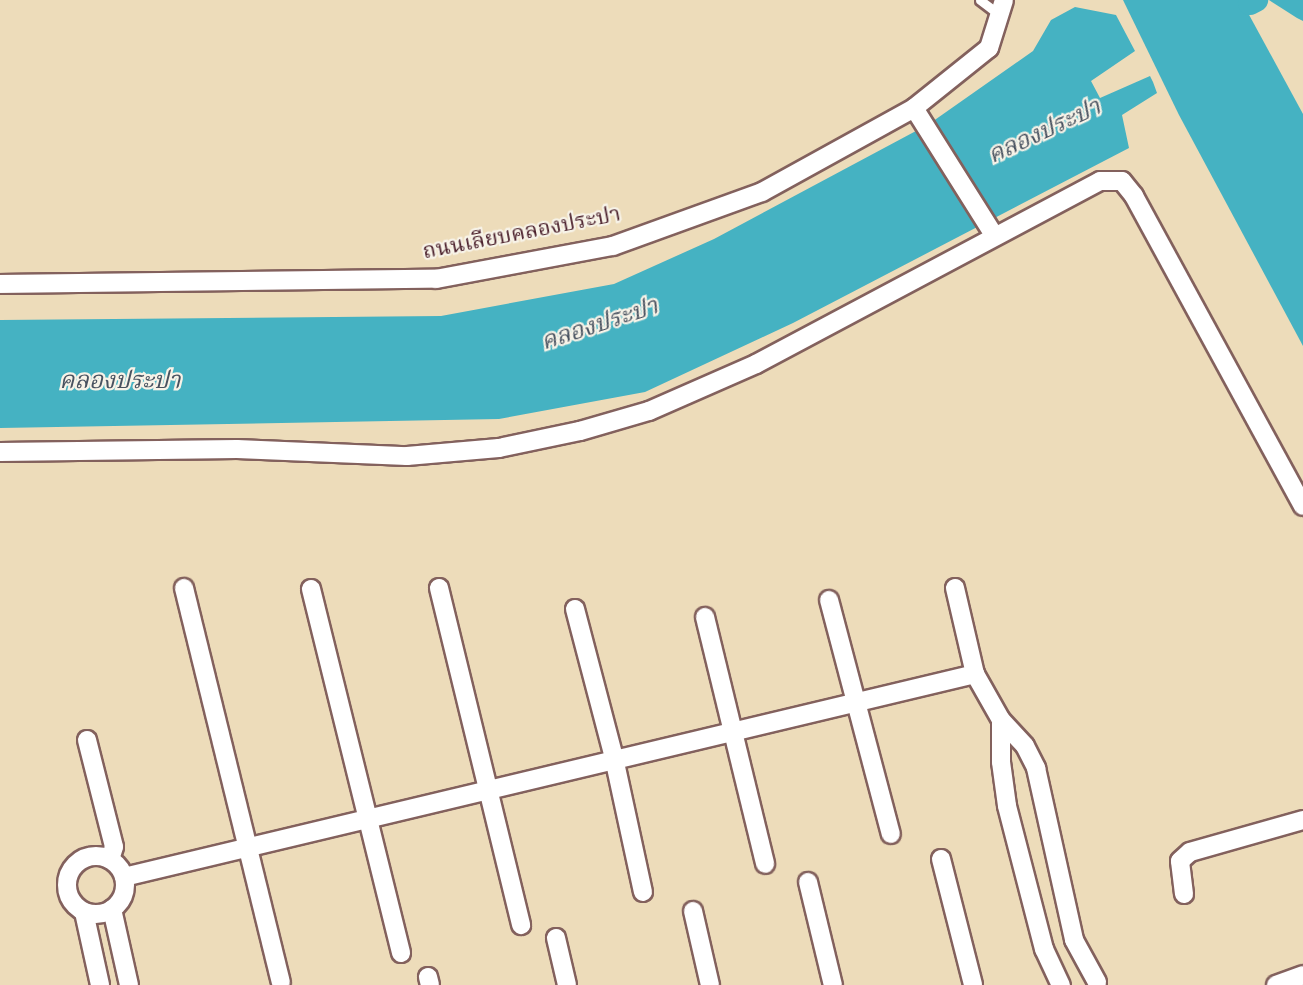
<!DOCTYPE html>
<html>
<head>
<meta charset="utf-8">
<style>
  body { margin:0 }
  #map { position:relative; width:1303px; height:985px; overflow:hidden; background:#eddcba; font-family:"Sorts Mill Goudy","Noto Serif Thai",serif }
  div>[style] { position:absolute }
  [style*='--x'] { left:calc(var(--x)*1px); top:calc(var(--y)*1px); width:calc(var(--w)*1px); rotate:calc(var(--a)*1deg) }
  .water>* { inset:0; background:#45b2c2 }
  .canal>* { height:24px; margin:-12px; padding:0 12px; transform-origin:12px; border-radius:12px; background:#45b2c2 }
  .roads { filter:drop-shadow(2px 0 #83615d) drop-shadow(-2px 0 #83615d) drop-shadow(0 2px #83615d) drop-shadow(0 -2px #83615d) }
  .lane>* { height:9px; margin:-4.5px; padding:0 4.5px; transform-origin:4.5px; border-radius:4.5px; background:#fff }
  .street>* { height:18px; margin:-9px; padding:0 9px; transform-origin:9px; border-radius:9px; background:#fff }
  .street>.ring { margin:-9px; padding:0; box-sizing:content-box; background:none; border:18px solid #fff; border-radius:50% }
  span { translate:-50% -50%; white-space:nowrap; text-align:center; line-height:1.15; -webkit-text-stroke:4.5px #f7f3e8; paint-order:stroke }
  .street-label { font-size:22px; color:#4a1f2b }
  .water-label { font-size:24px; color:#485260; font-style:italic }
</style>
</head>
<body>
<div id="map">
  <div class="water">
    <i style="clip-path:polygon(1123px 0,1241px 0,1303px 114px,1303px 346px,1179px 115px)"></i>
    <i style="clip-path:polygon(1269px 0,1303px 0,1303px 21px,1297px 18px)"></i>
    <i style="clip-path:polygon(1075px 7px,1116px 15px,1135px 51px,1091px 81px,1100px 98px,1150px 76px,1153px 82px,1157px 93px,1122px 115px,1129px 148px,793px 323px,645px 392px,499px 419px,0 428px,0 320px,441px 316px,614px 284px,714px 239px,929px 124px,1033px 51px,1051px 20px)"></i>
  </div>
  <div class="canal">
    <i style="--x:1250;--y:3;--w:7;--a:-27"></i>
  </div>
  <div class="roads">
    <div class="lane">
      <i style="--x:980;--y:0;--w:26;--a:37"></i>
    </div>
    <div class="street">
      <i style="--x:914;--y:108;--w:150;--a:57.8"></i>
      <i style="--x:0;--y:284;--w:436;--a:-0.7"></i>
      <i style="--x:436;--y:279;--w:180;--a:-10.6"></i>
      <i style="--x:613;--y:246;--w:158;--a:-19.9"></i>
      <i style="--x:762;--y:192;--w:174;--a:-28.9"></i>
      <i style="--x:914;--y:108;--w:96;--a:-38.7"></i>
      <i style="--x:989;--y:48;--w:50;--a:-72.6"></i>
      <i style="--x:0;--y:452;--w:237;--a:-0.7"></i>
      <i style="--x:237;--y:449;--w:170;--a:2.4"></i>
      <i style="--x:407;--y:456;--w:92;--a:-5"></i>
      <i style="--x:499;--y:448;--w:83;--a:-11.9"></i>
      <i style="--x:580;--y:431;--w:72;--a:-16.2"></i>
      <i style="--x:649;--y:411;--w:117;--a:-23.7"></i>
      <i style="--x:756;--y:364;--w:390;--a:-28"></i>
      <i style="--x:1100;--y:181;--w:22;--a:0"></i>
      <i style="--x:1122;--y:181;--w:19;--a:51"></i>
      <i style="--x:1134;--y:196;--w:353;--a:61.4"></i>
      <i style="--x:184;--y:588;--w:406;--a:76.2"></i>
      <i style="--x:439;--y:588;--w:347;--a:76.3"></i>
      <i style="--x:955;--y:588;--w:88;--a:76.9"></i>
      <i style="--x:311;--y:589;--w:375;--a:76.1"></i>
      <i style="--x:829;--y:600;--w:242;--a:75.2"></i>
      <i style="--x:575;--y:609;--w:154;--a:75.3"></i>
      <i style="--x:614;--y:758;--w:137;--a:77.8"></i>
      <i style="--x:705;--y:617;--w:254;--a:76.3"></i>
      <i style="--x:1001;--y:720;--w:42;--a:90"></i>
      <i style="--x:1001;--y:762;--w:44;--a:82.2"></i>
      <i style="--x:1007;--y:806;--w:148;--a:75.5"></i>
      <i style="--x:1044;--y:949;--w:40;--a:65"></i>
      <i style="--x:87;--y:740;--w:110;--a:75.8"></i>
      <i style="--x:114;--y:847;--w:13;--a:108"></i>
      <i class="ring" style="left:67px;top:856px;width:40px;height:40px"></i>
      <i style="--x:941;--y:859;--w:130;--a:75.7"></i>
      <i style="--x:124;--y:877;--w:875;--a:-13.42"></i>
      <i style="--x:975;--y:674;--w:53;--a:60.5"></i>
      <i style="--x:1001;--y:720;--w:35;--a:47"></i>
      <i style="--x:1025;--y:746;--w:25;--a:63"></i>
      <i style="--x:1036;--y:768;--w:176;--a:77.5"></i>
      <i style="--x:1074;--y:940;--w:48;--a:61.3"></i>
      <i style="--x:808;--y:882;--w:106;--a:76.4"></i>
      <i style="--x:1184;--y:894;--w:33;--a:-97"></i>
      <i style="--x:1180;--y:861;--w:13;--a:-42"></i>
      <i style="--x:1190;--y:852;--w:117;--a:-15.8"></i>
      <i style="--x:112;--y:909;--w:78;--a:77.4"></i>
      <i style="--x:693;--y:911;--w:76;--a:77.1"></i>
      <i style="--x:84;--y:912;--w:75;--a:77.6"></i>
      <i style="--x:556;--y:938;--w:48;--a:76.8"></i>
      <i style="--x:428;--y:977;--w:8;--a:76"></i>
      <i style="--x:1276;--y:985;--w:29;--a:-20"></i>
    </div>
  </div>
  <div class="street-label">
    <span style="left:522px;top:235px;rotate:-11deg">ถนนเลียบคลองประปา</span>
  </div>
  <div class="water-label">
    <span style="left:1045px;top:133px;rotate:-25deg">คลองประปา</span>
    <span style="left:600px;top:326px;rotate:-18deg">คลองประปา</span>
    <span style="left:120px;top:383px">คลองประปา</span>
  </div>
</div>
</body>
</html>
